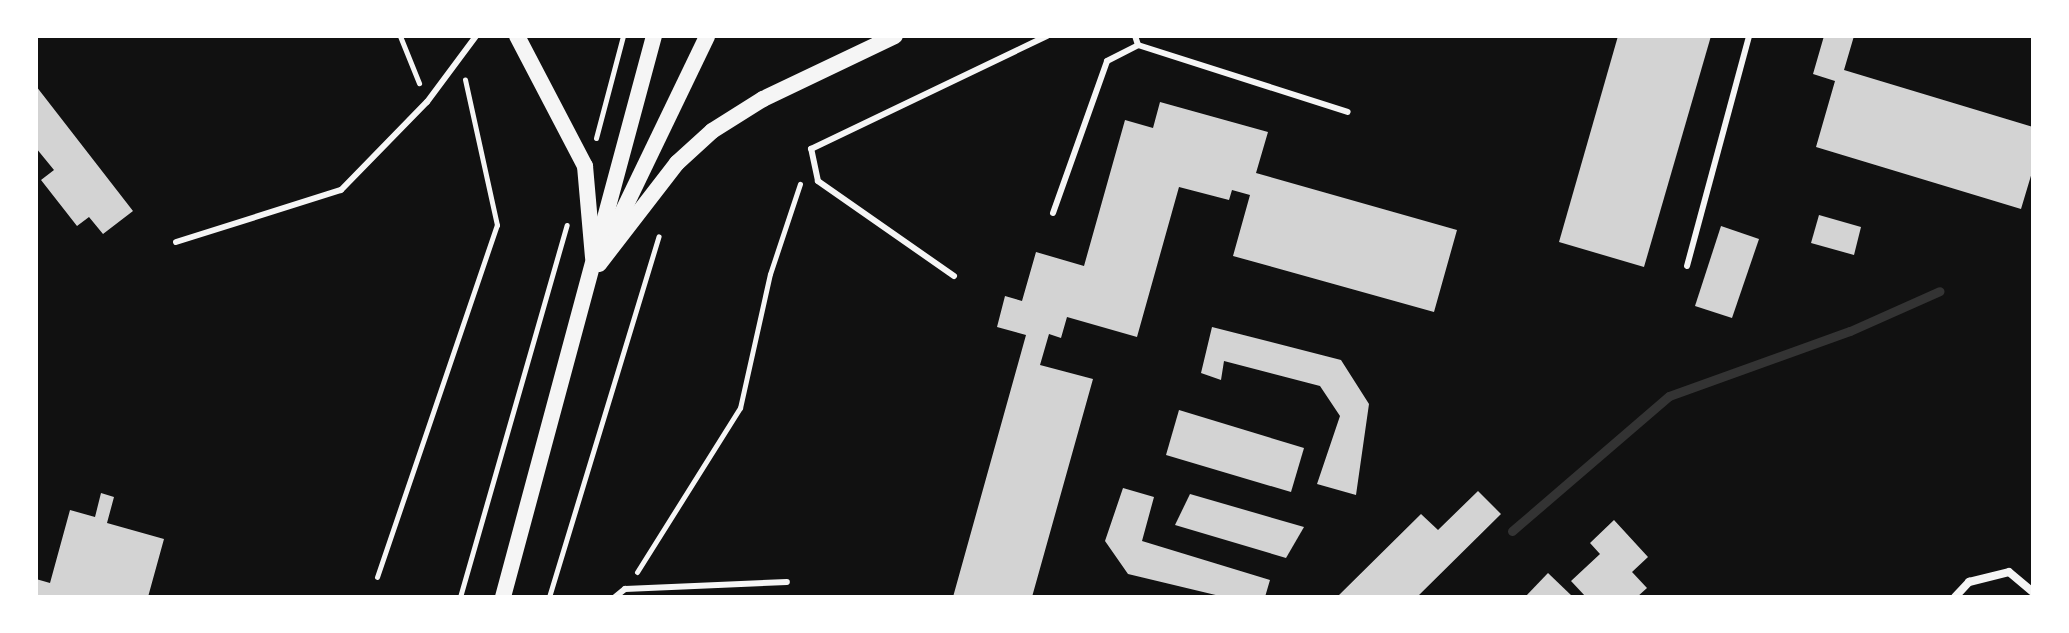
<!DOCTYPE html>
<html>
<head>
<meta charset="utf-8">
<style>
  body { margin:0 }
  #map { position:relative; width:2069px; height:633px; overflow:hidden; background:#111; font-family:"Open Sans",sans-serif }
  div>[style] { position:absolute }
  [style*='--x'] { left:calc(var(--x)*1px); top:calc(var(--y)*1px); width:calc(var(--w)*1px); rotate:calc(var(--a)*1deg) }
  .stream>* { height:9px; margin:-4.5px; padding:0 4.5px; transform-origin:4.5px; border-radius:4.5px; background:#333 }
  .building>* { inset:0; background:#d3d3d3 }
  .path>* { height:5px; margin:-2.5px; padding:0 2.5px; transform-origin:2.5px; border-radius:2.5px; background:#f5f5f5 }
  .service>* { height:6px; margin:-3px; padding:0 3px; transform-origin:3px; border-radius:3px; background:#f5f5f5 }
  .minor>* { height:8px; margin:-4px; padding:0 4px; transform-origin:4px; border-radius:4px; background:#f5f5f5 }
  .secondary>* { height:16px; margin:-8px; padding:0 8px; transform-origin:8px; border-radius:8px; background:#f5f5f5 }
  span { translate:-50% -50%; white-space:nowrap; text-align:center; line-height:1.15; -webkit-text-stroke:6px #fff; paint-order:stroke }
  .frame { position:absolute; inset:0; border:38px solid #fff; pointer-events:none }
</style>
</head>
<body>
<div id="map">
  <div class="stream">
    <i style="--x:1512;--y:531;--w:207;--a:-40.7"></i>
    <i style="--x:1669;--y:396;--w:192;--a:-19.8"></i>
    <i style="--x:1850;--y:331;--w:98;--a:-24"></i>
  </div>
  <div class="building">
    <i style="clip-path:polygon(1618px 36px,1711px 36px,1644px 267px,1559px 242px)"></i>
    <i style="clip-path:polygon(1824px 36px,1854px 36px,1844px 70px,2033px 127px,2033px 169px,2021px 209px,1816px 147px,1835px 81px,1813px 74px)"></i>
    <i style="clip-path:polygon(36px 86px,133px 211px,103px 234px,89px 217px,77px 226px,41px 180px,54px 170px,36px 148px)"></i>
    <i style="clip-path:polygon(1160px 102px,1268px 132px,1256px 173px,1457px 230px,1434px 312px,1233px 256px,1250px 195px,1232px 190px,1229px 200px,1179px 187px,1137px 337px,1067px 317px,1061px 338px,1049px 334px,1040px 365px,1093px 379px,1032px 597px,953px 597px,1026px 335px,997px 327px,1005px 296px,1022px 301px,1036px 252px,1084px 266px,1125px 120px,1153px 128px)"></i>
    <i style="clip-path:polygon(1819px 215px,1861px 227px,1854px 255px,1811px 243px)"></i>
    <i style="clip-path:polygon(1721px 226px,1759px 239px,1732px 318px,1695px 306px)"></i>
    <i style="clip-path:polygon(1212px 327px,1341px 360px,1369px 404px,1356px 495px,1317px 484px,1340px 416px,1320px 386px,1224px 361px,1221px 380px,1201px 373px)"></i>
    <i style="clip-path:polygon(1179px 410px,1304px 448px,1291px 492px,1166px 455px)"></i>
    <i style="clip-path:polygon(1123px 488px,1154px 497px,1142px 541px,1270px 580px,1265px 597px,1224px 597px,1128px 574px,1105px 541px)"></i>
    <i style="clip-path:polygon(1478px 491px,1501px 514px,1417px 597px,1337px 597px,1421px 514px,1438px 530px)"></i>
    <i style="clip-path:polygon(101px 493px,114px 497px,107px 523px,164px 539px,148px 597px,36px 597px,36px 579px,50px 583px,70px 510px,95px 517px)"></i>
    <i style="clip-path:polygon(1190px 494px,1304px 527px,1286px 558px,1175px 525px)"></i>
    <i style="clip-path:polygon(1614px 520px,1648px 557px,1632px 572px,1647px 588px,1637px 597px,1586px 597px,1571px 581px,1600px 554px,1590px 543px)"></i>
    <i style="clip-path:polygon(1548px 573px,1573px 597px,1525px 597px)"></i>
  </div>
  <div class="path">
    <i style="--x:400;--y:36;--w:51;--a:68"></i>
    <i style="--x:596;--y:138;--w:106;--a:-75.2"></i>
    <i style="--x:637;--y:572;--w:194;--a:-57.9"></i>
    <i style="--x:740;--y:408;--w:137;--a:-77.4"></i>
    <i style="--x:770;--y:274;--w:95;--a:-71.6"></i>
    <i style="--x:377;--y:577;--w:372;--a:-71.2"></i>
    <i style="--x:497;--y:225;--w:149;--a:-102.4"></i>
    <i style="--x:460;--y:597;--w:387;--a:-74"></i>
    <i style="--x:549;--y:597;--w:377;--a:-73.1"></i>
  </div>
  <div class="service">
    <i style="--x:1138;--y:45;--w:220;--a:17.7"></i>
    <i style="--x:1053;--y:213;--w:161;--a:-70.4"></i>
    <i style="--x:1107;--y:61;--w:35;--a:-27"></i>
    <i style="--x:1138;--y:45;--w:9;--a:-108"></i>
    <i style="--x:176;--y:242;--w:173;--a:-17.5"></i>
    <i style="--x:341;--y:190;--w:123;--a:-45.7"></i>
    <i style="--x:427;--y:102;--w:82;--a:-53.4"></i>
    <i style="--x:1687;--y:266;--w:238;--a:-74.9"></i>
    <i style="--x:954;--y:276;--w:166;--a:-145.1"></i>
    <i style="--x:818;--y:181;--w:33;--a:-102"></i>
    <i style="--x:811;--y:149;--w:262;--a:-25.6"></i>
    <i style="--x:615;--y:597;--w:13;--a:-39"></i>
    <i style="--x:625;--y:589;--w:162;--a:-2.5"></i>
  </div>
  <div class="minor">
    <i style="--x:1955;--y:597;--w:21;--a:-47"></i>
    <i style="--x:1969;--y:582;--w:41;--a:-14"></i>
    <i style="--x:2009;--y:572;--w:31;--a:40"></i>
  </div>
  <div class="secondary">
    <i style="--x:517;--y:36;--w:147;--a:62.4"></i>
    <i style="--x:585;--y:166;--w:92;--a:85"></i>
    <i style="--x:610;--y:238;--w:224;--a:-64.3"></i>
    <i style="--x:599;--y:264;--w:128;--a:-52.3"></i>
    <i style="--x:677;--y:163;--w:47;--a:-42.4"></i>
    <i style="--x:712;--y:131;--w:60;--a:-32.1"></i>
    <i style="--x:763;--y:99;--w:146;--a:-25.5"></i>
    <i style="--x:503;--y:597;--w:581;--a:-74.94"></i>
  </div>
  <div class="frame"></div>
</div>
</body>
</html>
